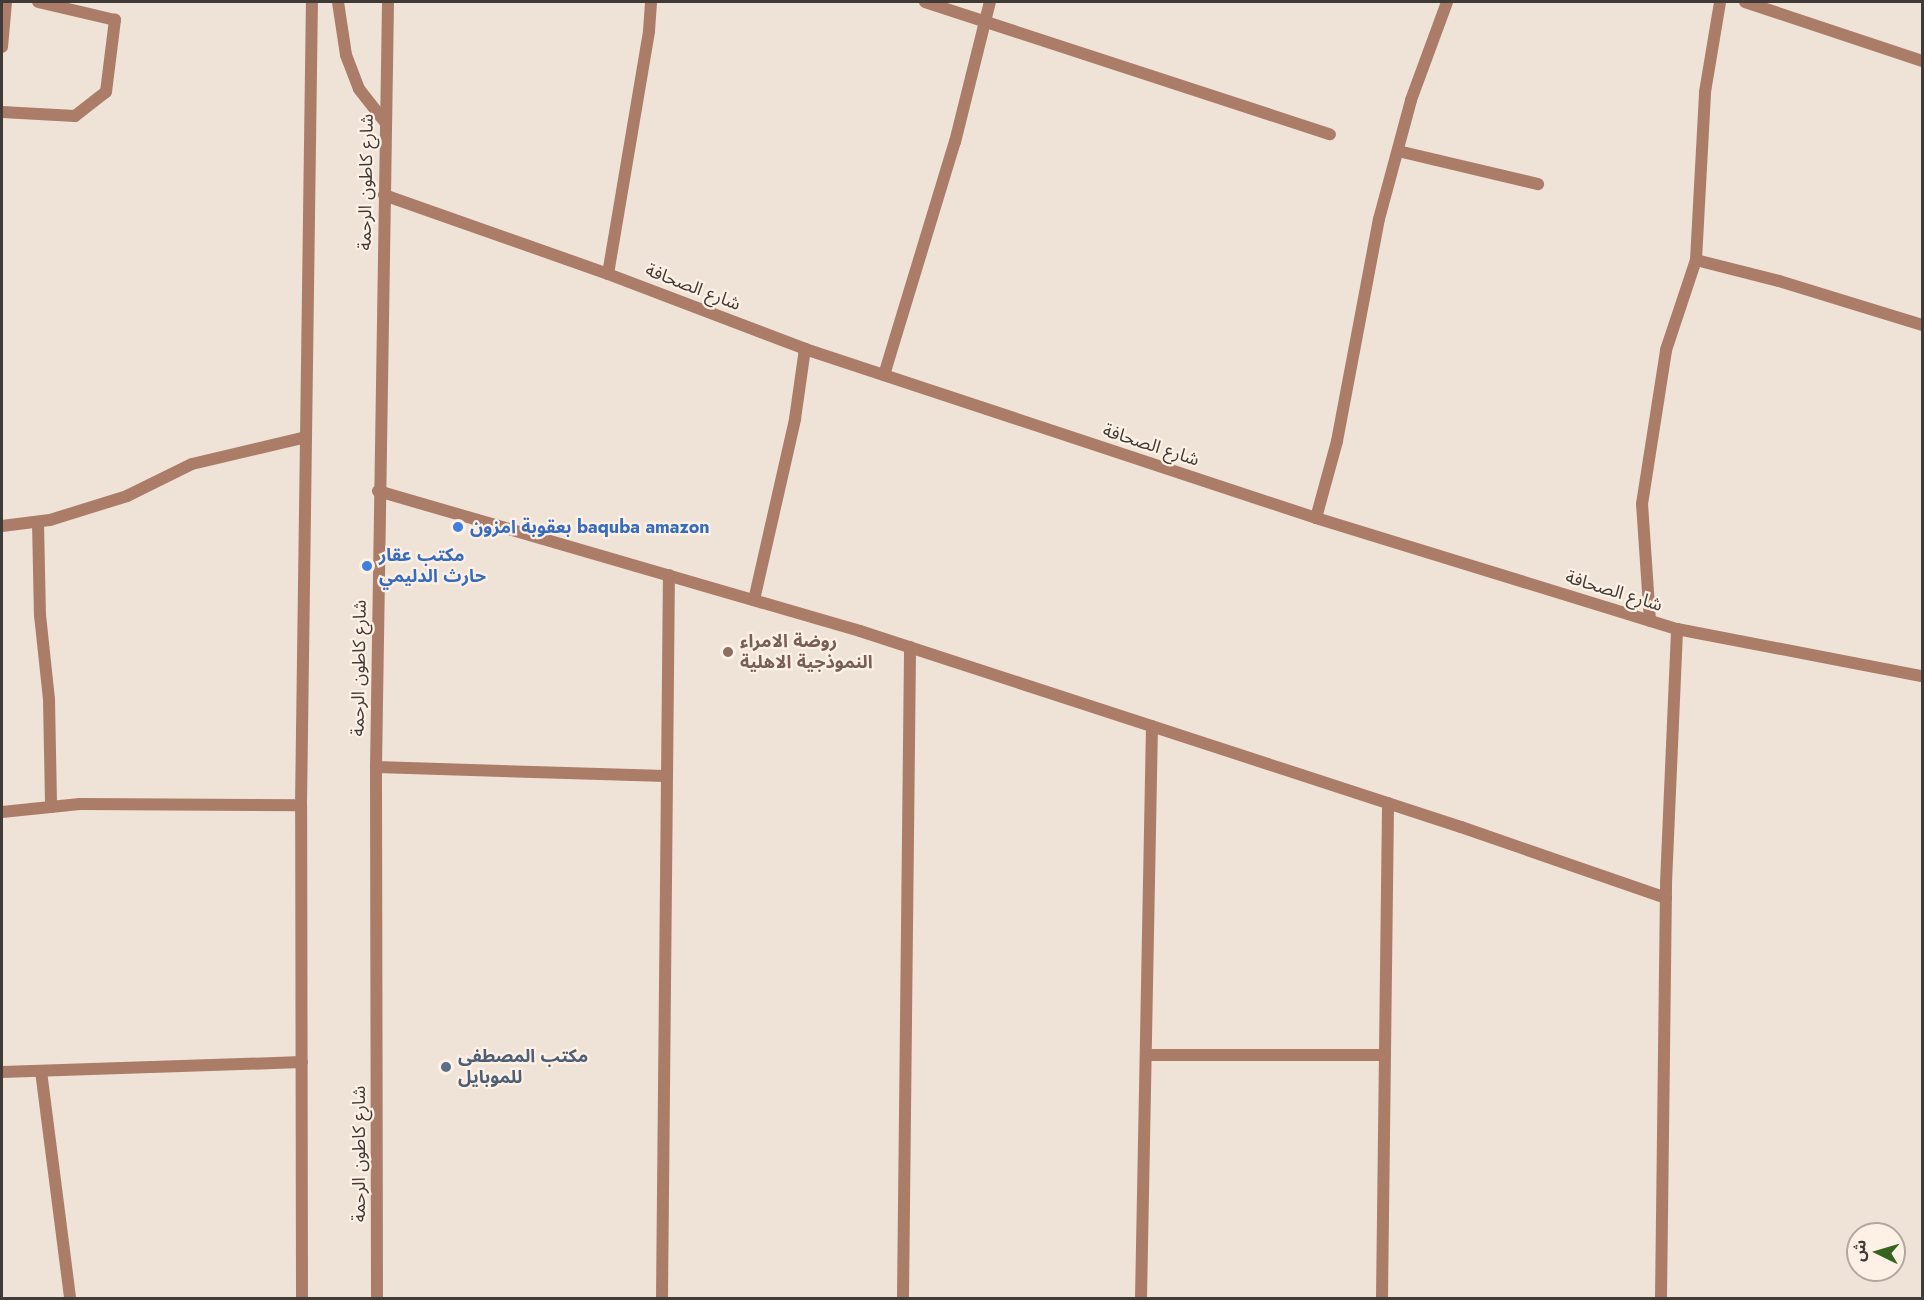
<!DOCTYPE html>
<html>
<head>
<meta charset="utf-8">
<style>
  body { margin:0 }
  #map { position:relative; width:1924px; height:1300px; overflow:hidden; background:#efe3d8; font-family:Jost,"Noto Sans Arabic",sans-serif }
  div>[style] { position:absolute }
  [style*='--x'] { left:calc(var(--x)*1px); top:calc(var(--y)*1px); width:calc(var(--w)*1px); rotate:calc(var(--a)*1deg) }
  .service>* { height:12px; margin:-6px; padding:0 6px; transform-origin:6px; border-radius:6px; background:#ab7d68 }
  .minor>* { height:12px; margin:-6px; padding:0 6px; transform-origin:6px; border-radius:6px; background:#ab7d68 }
  .tertiary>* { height:12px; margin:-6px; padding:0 6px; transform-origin:6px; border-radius:6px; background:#ab7d68 }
  .dots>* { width:16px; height:16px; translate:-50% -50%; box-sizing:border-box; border:3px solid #fdf0e5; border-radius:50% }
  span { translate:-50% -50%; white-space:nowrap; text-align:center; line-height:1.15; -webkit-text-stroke:4.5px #fdf0e5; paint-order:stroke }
  .street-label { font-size:18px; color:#403b37 }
  .shop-label { font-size:18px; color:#366cbe; font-weight:700 }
  .left { translate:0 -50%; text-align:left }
  .education-label { font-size:18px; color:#785e54; font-weight:700 }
  .service-label { font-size:18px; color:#4e5e75; font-weight:700 }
  .frame { position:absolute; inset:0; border:3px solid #403b37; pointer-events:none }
  .north { position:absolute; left:1846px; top:1222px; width:60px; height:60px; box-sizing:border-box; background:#fdf0e5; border:2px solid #b1a89f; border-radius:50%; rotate:275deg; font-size:16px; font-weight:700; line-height:24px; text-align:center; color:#403b37 }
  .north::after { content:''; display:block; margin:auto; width:21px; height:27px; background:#376321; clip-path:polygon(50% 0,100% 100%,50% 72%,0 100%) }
</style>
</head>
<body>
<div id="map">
  <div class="service">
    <i style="--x:338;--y:2;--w:54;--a:81.4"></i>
    <i style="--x:346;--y:55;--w:36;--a:69"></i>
    <i style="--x:359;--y:89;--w:42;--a:51.8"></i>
  </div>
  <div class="minor">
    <i style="--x:925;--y:2;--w:426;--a:18.1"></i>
    <i style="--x:1745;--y:2;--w:187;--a:18.4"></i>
    <i style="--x:2;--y:47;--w:45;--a:-84.9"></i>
    <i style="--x:2;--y:112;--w:73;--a:3.1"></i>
    <i style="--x:75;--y:116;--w:39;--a:-38"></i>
    <i style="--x:106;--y:92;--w:73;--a:-82.9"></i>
    <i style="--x:115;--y:20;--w:79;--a:-166.8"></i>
    <i style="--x:1398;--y:151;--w:144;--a:13.3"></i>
    <i style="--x:384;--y:195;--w:238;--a:19.4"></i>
    <i style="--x:608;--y:274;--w:211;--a:20.8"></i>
    <i style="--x:805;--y:349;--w:538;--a:18.3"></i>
    <i style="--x:1316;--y:518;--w:378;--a:17.1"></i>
    <i style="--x:1677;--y:629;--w:249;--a:10.9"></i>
    <i style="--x:1696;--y:260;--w:86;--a:14.2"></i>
    <i style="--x:1779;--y:281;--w:150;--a:17.1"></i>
    <i style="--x:608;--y:274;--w:246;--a:-80.4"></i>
    <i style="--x:649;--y:31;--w:29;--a:-86"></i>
    <i style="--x:884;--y:375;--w:244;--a:-73.1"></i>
    <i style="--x:955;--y:142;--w:144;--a:-76"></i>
    <i style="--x:378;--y:491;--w:502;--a:16.2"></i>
    <i style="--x:860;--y:631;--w:632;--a:18.06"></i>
    <i style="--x:1461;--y:827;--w:217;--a:19.1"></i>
    <i style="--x:1316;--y:518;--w:80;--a:-74.7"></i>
    <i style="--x:1337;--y:441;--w:226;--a:-79.3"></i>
    <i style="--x:1379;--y:219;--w:123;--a:-74.9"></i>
    <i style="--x:1411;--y:100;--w:104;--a:-69.8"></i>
    <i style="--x:38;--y:522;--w:93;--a:88.8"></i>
    <i style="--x:40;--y:615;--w:84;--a:83.9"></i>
    <i style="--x:49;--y:699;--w:108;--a:88.9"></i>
    <i style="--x:2;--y:526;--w:48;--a:-7.1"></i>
    <i style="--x:50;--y:520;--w:81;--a:-17.3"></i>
    <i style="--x:127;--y:496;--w:72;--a:-26.2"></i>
    <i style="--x:192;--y:464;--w:117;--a:-13.3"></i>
    <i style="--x:754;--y:600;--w:186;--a:-77.2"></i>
    <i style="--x:795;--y:419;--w:71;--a:-81.9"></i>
    <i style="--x:1650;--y:621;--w:117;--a:-93.9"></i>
    <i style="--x:1642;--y:504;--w:156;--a:-81.1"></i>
    <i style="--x:1666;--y:350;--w:95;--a:-71.6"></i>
    <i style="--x:1696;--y:260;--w:168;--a:-86.9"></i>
    <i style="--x:1705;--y:92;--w:91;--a:-80.5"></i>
    <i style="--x:376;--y:767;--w:290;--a:1.8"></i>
    <i style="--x:2;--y:812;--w:78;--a:-5.9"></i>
    <i style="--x:80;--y:804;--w:221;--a:0.3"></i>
    <i style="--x:1146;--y:1055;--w:239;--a:0"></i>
    <i style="--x:41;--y:1071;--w:229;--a:82.7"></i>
    <i style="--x:2;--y:1072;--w:300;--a:-1.9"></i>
    <i style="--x:662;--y:1298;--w:723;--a:-89.45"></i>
    <i style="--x:903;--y:1298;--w:651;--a:-89.38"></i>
    <i style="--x:1141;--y:1298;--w:572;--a:-88.9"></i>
    <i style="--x:1382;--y:1298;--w:495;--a:-89.3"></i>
    <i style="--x:1661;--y:1298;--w:415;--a:-89.3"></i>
    <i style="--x:1666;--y:883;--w:254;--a:-87.5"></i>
  </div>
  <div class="tertiary">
    <i style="--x:302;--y:1298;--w:493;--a:-90.1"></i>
    <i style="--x:301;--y:805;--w:803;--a:-89.22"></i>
    <i style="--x:377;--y:1298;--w:531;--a:-90.11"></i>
    <i style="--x:376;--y:767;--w:765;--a:-89.1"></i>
  </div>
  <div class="dots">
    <i style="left:458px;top:527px;background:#3f7fe0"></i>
    <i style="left:367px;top:566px;background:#3f7fe0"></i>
    <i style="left:728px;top:652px;background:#8d6e63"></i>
    <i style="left:446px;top:1067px;background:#5c6f8a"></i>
  </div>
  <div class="street-label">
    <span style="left:366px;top:182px;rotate:-89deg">شارع كاطون الرحمة</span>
    <span style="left:693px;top:287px;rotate:21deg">شارع الصحافة</span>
    <span style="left:1151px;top:445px;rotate:18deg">شارع الصحافة</span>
    <span style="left:1614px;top:591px;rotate:17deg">شارع الصحافة</span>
    <span style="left:359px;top:668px;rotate:-89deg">شارع كاطون الرحمة</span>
    <span style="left:359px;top:1154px;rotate:-90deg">شارع كاطون الرحمة</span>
  </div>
  <div class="shop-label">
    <span class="left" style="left:470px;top:527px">بعقوبة امزون baquba amazon</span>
    <span class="left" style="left:379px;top:566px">مكتب عقار<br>حارث الدليمي</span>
  </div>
  <div class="education-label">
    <span class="left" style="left:740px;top:652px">روضة الامراء<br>النموذجية الاهلية</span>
  </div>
  <div class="service-label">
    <span class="left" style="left:458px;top:1067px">مكتب المصطفى<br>للموبايل</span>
  </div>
  <div class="frame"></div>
  <div class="north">ش</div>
</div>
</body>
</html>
